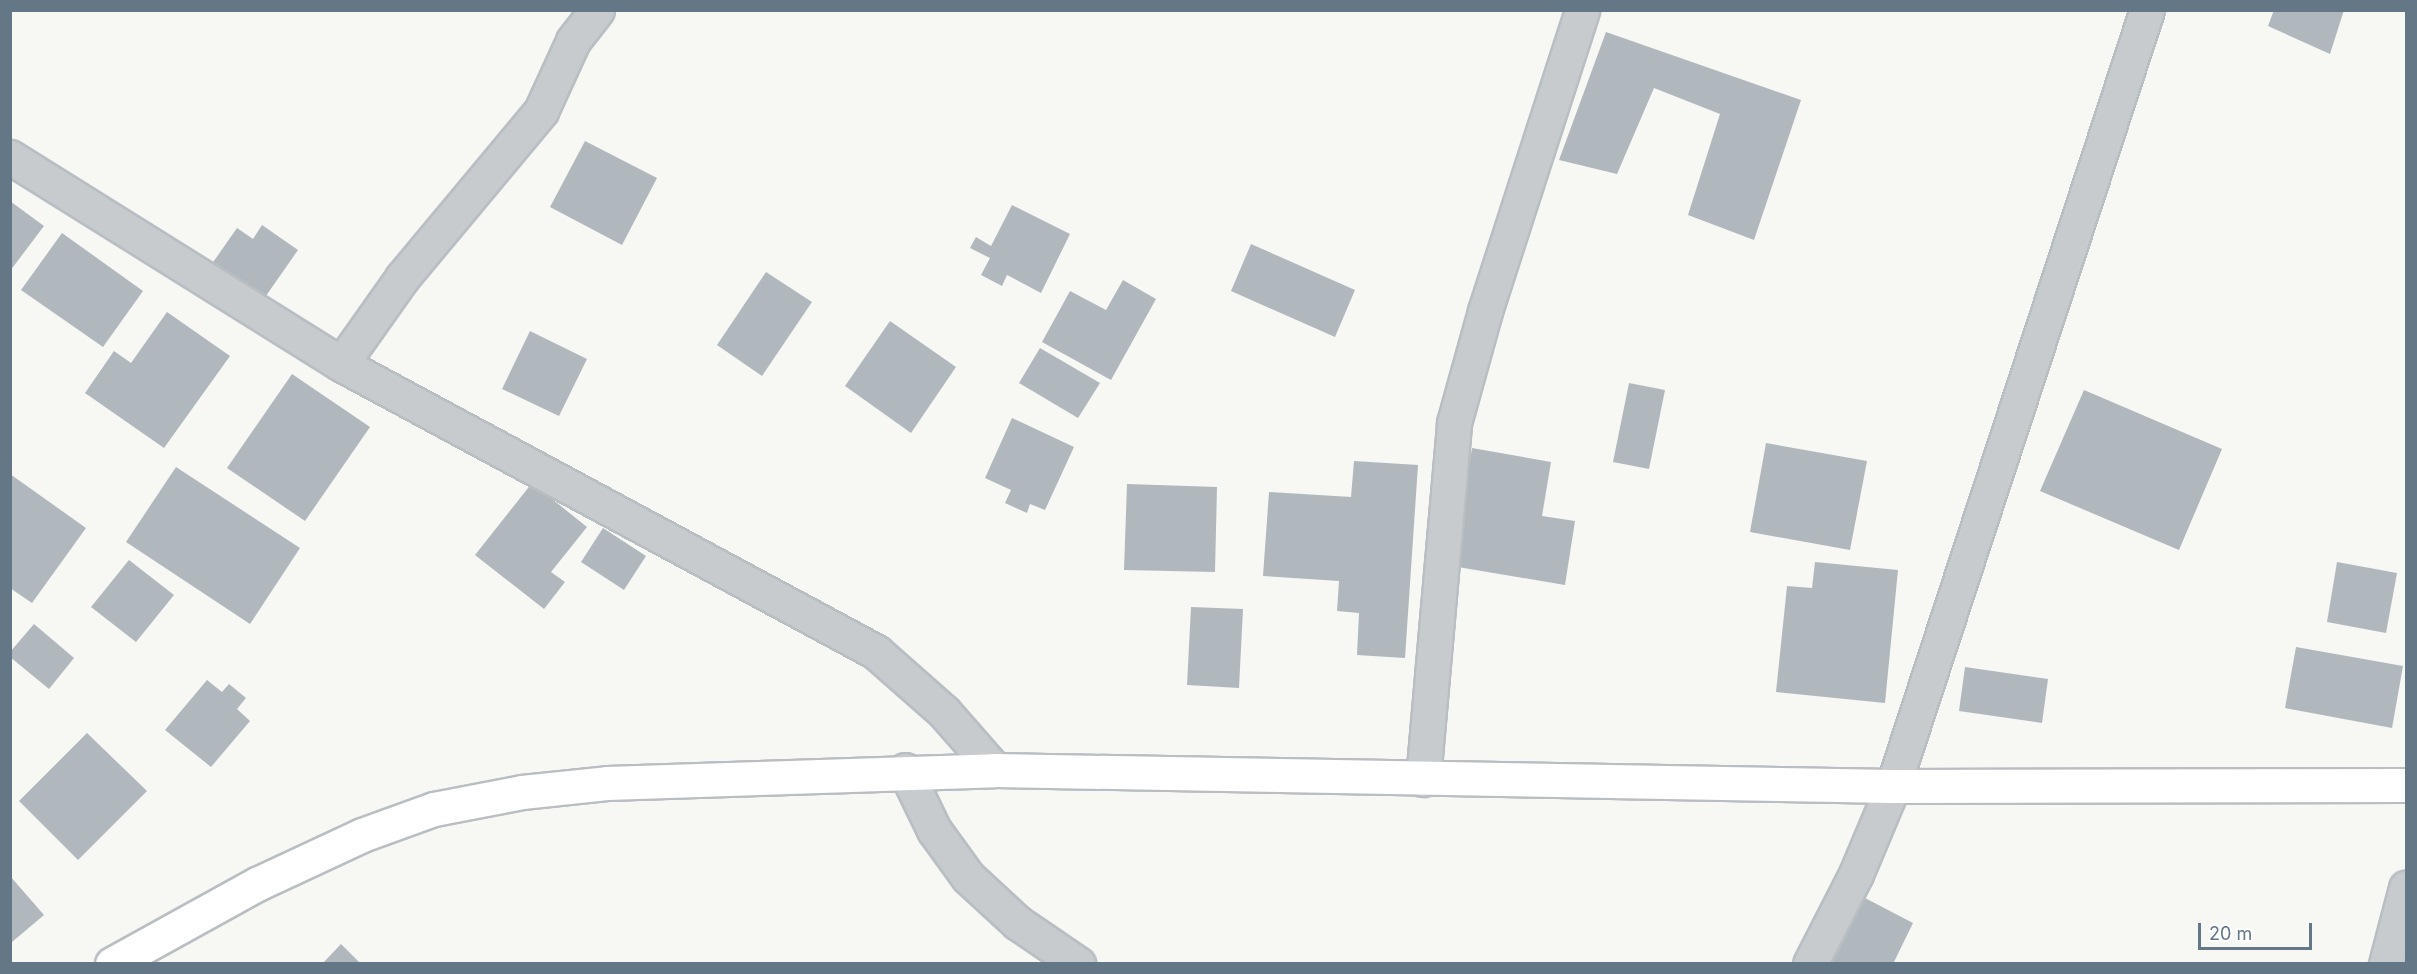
<!DOCTYPE html>
<html>
<head>
<meta charset="utf-8">
<style>
  body { margin:0 }
  #map { position:relative; width:2417px; height:974px; overflow:hidden; background:#f7f7f4; font-family:Inter,sans-serif }
  div>[style] { position:absolute }
  [style*='--x'] { left:calc(var(--x)*1px); top:calc(var(--y)*1px); width:calc(var(--w)*1px); rotate:calc(var(--a)*1deg) }
  .building>* { inset:0; background:#b0b8bd }
  .roads { filter:drop-shadow(2px 0 #b9bec3) drop-shadow(-2px 0 #b9bec3) drop-shadow(0 2px #b9bec3) drop-shadow(0 -2px #b9bec3) }
  .street>* { height:33px; margin:-16.5px; padding:0 16.5px; transform-origin:16.5px; border-radius:16.5px; background:#c7cbce }
  .secondary>* { height:33px; margin:-16.5px; padding:0 16.5px; transform-origin:16.5px; border-radius:16.5px; background:#fff }
  span { translate:-50% -50%; white-space:nowrap; text-align:center; line-height:1.15; -webkit-text-stroke:6px #fff; paint-order:stroke }
  .frame { position:absolute; inset:0; border:12px solid #647787; pointer-events:none }
  .scale { position:absolute; left:2198px; top:923px; width:114px; height:27px; box-sizing:border-box; border:3px solid #647787; border-top:0; padding-left:8px; font-size:18px; line-height:21px; white-space:nowrap; color:#647787; -webkit-text-stroke:4px #fff; paint-order:stroke }
</style>
</head>
<body>
<div id="map">
  <div class="building">
    <i style="clip-path:polygon(2274px 10px,2344px 10px,2330px 54px,2268px 26px)"></i>
    <i style="clip-path:polygon(1606px 32px,1801px 100px,1754px 240px,1688px 215px,1720px 114px,1654px 88px,1617px 174px,1559px 160px)"></i>
    <i style="clip-path:polygon(585px 141px,657px 178px,622px 245px,550px 207px)"></i>
    <i style="clip-path:polygon(10px 201px,44px 226px,10px 271px)"></i>
    <i style="clip-path:polygon(1012px 205px,1070px 234px,1041px 293px,1007px 275px,1002px 286px,981px 275px,990px 258px,970px 248px,976px 237px,991px 246px)"></i>
    <i style="clip-path:polygon(262px 225px,298px 250px,261px 303px,209px 268px,237px 228px,253px 239px)"></i>
    <i style="clip-path:polygon(62px 233px,143px 291px,103px 347px,21px 290px)"></i>
    <i style="clip-path:polygon(1251px 244px,1355px 290px,1335px 337px,1231px 291px)"></i>
    <i style="clip-path:polygon(766px 272px,812px 302px,762px 376px,717px 345px)"></i>
    <i style="clip-path:polygon(1123px 280px,1156px 299px,1111px 380px,1042px 342px,1070px 291px,1106px 310px)"></i>
    <i style="clip-path:polygon(167px 312px,230px 356px,164px 448px,85px 393px,114px 351px,131px 363px)"></i>
    <i style="clip-path:polygon(890px 321px,956px 367px,911px 433px,845px 386px)"></i>
    <i style="clip-path:polygon(530px 331px,587px 359px,559px 416px,502px 389px)"></i>
    <i style="clip-path:polygon(1040px 348px,1100px 383px,1078px 418px,1019px 383px)"></i>
    <i style="clip-path:polygon(292px 374px,370px 427px,305px 521px,227px 468px)"></i>
    <i style="clip-path:polygon(1629px 383px,1665px 390px,1649px 469px,1613px 462px)"></i>
    <i style="clip-path:polygon(2084px 390px,2222px 449px,2179px 550px,2040px 491px)"></i>
    <i style="clip-path:polygon(1012px 418px,1074px 447px,1045px 510px,1030px 504px,1027px 513px,1005px 503px,1011px 490px,985px 478px)"></i>
    <i style="clip-path:polygon(1766px 443px,1867px 461px,1850px 550px,1750px 532px)"></i>
    <i style="clip-path:polygon(1472px 448px,1551px 462px,1542px 516px,1575px 521px,1565px 585px,1452px 566px)"></i>
    <i style="clip-path:polygon(1354px 461px,1418px 465px,1405px 658px,1357px 655px,1359px 613px,1337px 611px,1339px 581px,1263px 576px,1269px 492px,1351px 497px)"></i>
    <i style="clip-path:polygon(176px 467px,300px 548px,250px 624px,126px 542px)"></i>
    <i style="clip-path:polygon(10px 474px,86px 528px,32px 603px,10px 588px)"></i>
    <i style="clip-path:polygon(532px 483px,587px 527px,551px 572px,565px 582px,544px 609px,475px 555px)"></i>
    <i style="clip-path:polygon(1127px 484px,1217px 487px,1215px 572px,1124px 570px)"></i>
    <i style="clip-path:polygon(603px 528px,646px 556px,624px 590px,581px 562px)"></i>
    <i style="clip-path:polygon(129px 560px,174px 595px,136px 642px,91px 607px)"></i>
    <i style="clip-path:polygon(1815px 562px,1898px 570px,1885px 703px,1776px 692px,1787px 586px,1812px 588px)"></i>
    <i style="clip-path:polygon(2337px 562px,2397px 573px,2386px 633px,2327px 622px)"></i>
    <i style="clip-path:polygon(1191px 607px,1243px 609px,1239px 688px,1187px 685px)"></i>
    <i style="clip-path:polygon(34px 624px,74px 658px,49px 689px,10px 657px,10px 652px)"></i>
    <i style="clip-path:polygon(2296px 647px,2403px 666px,2392px 728px,2285px 708px)"></i>
    <i style="clip-path:polygon(1965px 667px,2048px 679px,2042px 723px,1959px 711px)"></i>
    <i style="clip-path:polygon(207px 680px,222px 692px,229px 684px,246px 698px,237px 709px,250px 721px,211px 767px,165px 730px)"></i>
    <i style="clip-path:polygon(87px 733px,147px 791px,78px 860px,19px 801px)"></i>
    <i style="clip-path:polygon(10px 876px,44px 915px,12px 942px,10px 940px)"></i>
    <i style="clip-path:polygon(1865px 898px,1913px 923px,1893px 964px,1831px 964px)"></i>
    <i style="clip-path:polygon(341px 944px,361px 964px,322px 964px)"></i>
  </div>
  <div class="roads">
    <div class="street">
      <i style="--x:597;--y:10;--w:39;--a:128"></i>
      <i style="--x:573;--y:41;--w:77;--a:114.6"></i>
      <i style="--x:541;--y:111;--w:217;--a:129.8"></i>
      <i style="--x:402;--y:278;--w:105;--a:125.3"></i>
      <i style="--x:341;--y:364;--w:608;--a:28.29"></i>
      <i style="--x:876;--y:652;--w:91;--a:41.4"></i>
      <i style="--x:944;--y:712;--w:77;--a:48.7"></i>
      <i style="--x:10;--y:157;--w:390;--a:32"></i>
      <i style="--x:905;--y:770;--w:67;--a:64.2"></i>
      <i style="--x:934;--y:830;--w:58;--a:54.1"></i>
      <i style="--x:968;--y:877;--w:68;--a:42.6"></i>
      <i style="--x:1018;--y:923;--w:73;--a:34.3"></i>
      <i style="--x:1423;--y:779;--w:357;--a:-85"></i>
      <i style="--x:1454;--y:423;--w:116;--a:-74.5"></i>
      <i style="--x:1485;--y:311;--w:316;--a:-72.1"></i>
      <i style="--x:1810;--y:964;--w:101;--a:-62.9"></i>
      <i style="--x:1856;--y:874;--w:95;--a:-67.2"></i>
      <i style="--x:1893;--y:786;--w:817;--a:-71.88"></i>
      <i style="--x:2386;--y:964;--w:79;--a:-75.3"></i>
    </div>
    <div class="secondary">
      <i style="--x:112;--y:964;--w:166;--a:-28.9"></i>
      <i style="--x:257;--y:884;--w:116;--a:-25"></i>
      <i style="--x:362;--y:835;--w:77;--a:-19.9"></i>
      <i style="--x:434;--y:809;--w:90;--a:-10.9"></i>
      <i style="--x:522;--y:792;--w:85;--a:-6"></i>
      <i style="--x:607;--y:783;--w:388;--a:-1.9"></i>
      <i style="--x:995;--y:770;--w:898;--a:1.02"></i>
      <i style="--x:1893;--y:786;--w:513;--a:-0.11"></i>
    </div>
  </div>
  <div class="frame"></div>
  <div class="scale">20 m</div>
</div>
</body>
</html>
